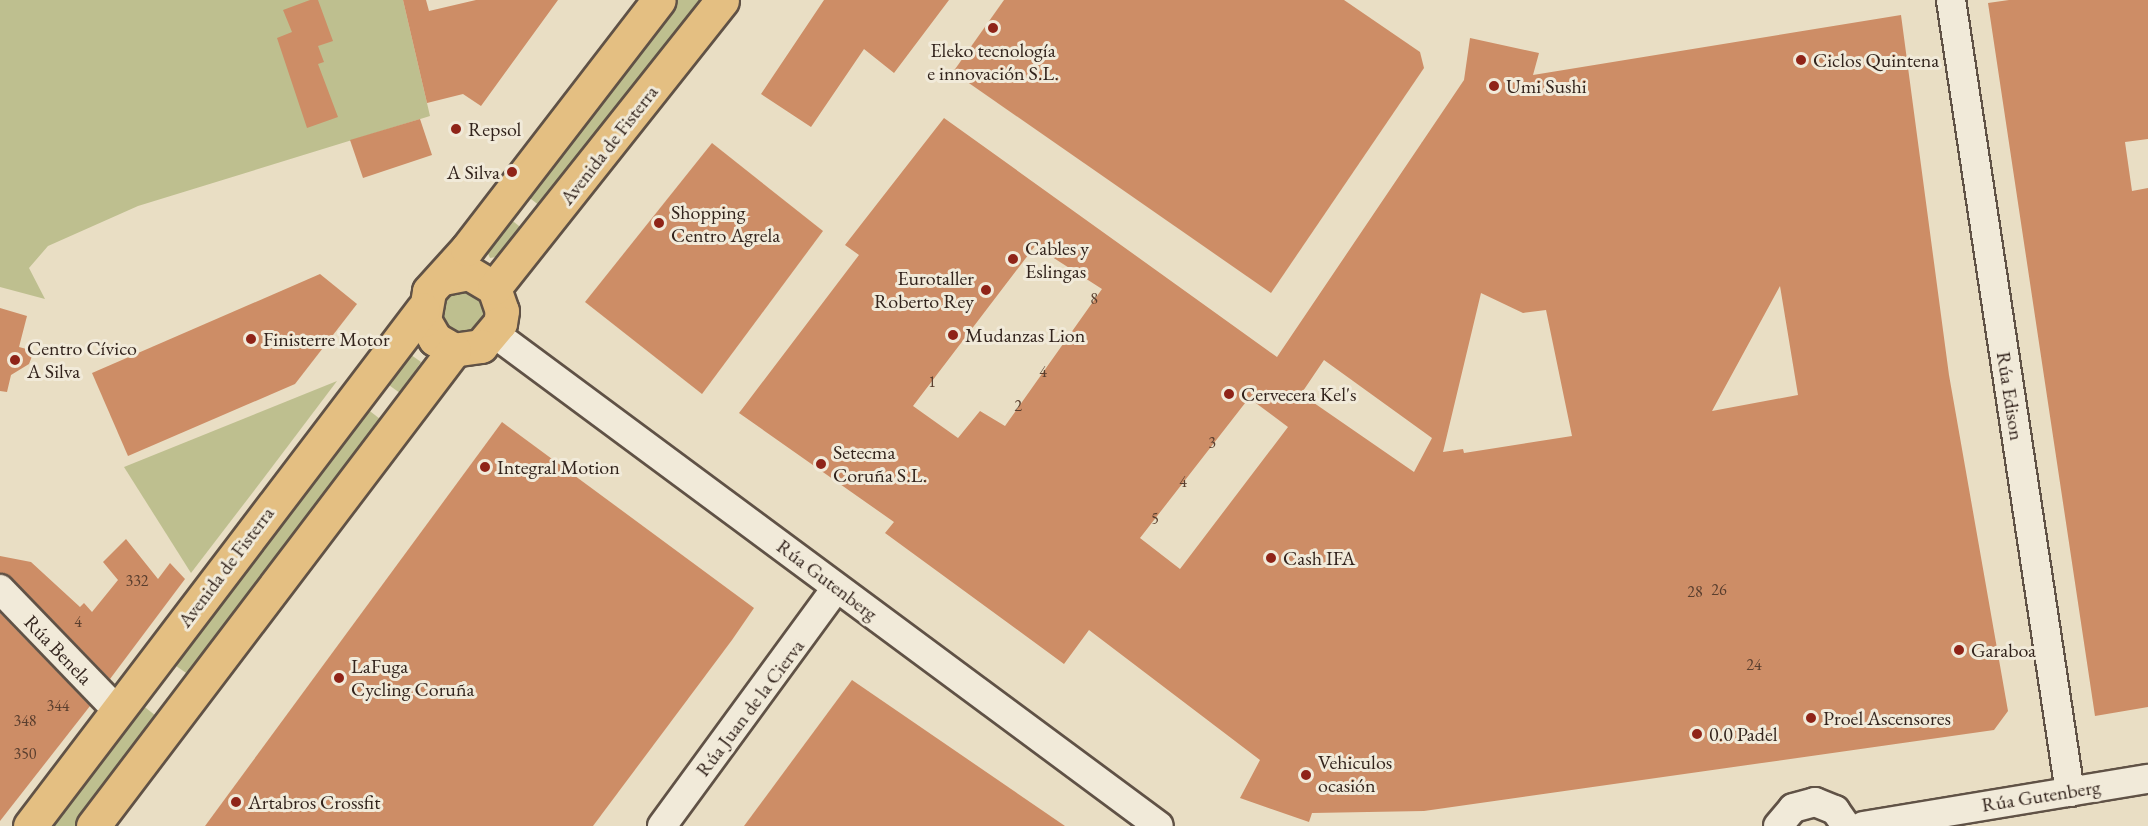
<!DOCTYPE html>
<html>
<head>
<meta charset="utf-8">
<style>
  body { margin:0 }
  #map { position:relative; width:2148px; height:826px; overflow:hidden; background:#e9dec4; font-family:"EB Garamond",serif }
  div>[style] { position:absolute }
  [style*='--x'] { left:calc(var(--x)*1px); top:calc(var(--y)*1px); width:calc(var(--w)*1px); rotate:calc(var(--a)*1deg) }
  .green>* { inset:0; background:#bebf8f }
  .building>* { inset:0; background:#cd8d66 }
  .roads { filter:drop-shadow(2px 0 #605246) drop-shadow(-2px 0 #605246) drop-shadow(0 2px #605246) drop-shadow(0 -2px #605246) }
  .minor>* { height:28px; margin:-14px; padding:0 14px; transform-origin:14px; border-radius:14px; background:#f1ead9 }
  .major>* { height:33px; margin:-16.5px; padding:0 16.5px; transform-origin:16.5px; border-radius:16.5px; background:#e4bf82 }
  .dots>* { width:16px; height:16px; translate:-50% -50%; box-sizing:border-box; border:3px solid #f1ead9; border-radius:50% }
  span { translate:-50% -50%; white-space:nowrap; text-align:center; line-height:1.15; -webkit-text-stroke:6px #f1ead9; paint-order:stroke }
  .number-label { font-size:16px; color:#593e2e }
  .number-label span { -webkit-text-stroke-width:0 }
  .poi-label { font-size:20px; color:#32231c }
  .left { translate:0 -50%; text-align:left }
  .right { translate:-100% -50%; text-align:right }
  .street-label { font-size:20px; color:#32231c }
</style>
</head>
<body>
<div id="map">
  <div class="green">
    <i style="clip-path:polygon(0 0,403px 0,430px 116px,138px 206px,48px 246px,29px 268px,45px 299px,0 287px)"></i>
    <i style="clip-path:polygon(676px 0,702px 0,544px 209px,527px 196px)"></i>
    <i style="clip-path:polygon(509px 218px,524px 230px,502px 256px,490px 258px,485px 247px)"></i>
    <i style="clip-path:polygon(464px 283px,490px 306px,482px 331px,448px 336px,435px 303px)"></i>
    <i style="clip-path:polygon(407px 352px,421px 362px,400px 393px,386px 383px)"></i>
    <i style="clip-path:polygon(337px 381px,263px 479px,191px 573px,124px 467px)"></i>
    <i style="clip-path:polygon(366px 408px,380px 419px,189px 675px,172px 663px)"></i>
    <i style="clip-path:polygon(141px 704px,156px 716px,76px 826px,51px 826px)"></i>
  </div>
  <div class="building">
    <i style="clip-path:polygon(310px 0,318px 0,333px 41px,318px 46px,324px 62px,318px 64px,338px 117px,307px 128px,277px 38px,292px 32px,283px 10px)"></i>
    <i style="clip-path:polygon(403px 0,426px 0,429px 11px,476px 0,558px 0,481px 106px,463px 94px,427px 103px)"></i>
    <i style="clip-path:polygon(824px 0,949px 0,894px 73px,864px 49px,811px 127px,761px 94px)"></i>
    <i style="clip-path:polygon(1004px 0,1344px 0,1420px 52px,1424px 68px,1271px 293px,953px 72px)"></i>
    <i style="clip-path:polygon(2009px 0,2148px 0,2148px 139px,2125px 142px,2132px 191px,2148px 188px,2148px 707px,2095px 716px,1988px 3px)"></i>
    <i style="clip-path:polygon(evenodd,1901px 15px,1949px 375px,2008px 711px,1994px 730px,1424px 811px,1312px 813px,1309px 822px,1240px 798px,1260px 760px,1089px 630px,1064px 664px,885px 533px,894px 522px,739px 413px,859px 255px,845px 245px,944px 118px,1277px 357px,1464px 80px,1470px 38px,1539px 53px,1533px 75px,1901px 15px,1035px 246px,1102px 289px,1005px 426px,980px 411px,958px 438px,913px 406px,1035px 246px,1901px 15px,1780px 286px,1798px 395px,1712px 411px,1780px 286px,1901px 15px,1481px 293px,1523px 313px,1546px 310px,1572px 436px,1464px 453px,1463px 449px,1443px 452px,1481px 293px,1901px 15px,1324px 360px,1432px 438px,1414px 472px,1301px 394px,1324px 360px,1901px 15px,1249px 398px,1288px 427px,1180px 569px,1140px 538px,1249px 398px)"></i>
    <i style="clip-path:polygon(420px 119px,432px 155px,363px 178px,350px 140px)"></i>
    <i style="clip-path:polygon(712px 143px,823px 231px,702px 394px,585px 302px)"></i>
    <i style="clip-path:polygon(320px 274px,357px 304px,295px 384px,128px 456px,92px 373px)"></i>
    <i style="clip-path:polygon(0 308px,27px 316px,19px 347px,34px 351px,29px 364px,11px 375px,7px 392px,0 391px)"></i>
    <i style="clip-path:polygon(502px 422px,754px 608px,732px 640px,593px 826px,205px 826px)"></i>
    <i style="clip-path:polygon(126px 539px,158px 579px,170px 563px,185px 579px,110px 679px,12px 578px,0 573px,0 556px,31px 562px,80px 607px,84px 603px,92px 612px,118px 580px,103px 562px)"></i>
    <i style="clip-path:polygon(0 613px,90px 706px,0 821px)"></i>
    <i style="clip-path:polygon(852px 680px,1065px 826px,744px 826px)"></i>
  </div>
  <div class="roads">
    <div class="minor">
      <i style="--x:1951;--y:0;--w:801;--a:81.46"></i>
      <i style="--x:495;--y:334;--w:826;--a:36.54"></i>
      <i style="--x:0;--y:589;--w:168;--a:46"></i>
      <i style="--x:662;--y:826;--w:295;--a:-53.8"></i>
      <i style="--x:1778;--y:826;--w:23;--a:-50"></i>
      <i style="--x:1793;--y:808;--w:23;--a:-15"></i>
      <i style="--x:1815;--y:802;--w:22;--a:22"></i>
      <i style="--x:1835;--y:810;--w:19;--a:55"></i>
      <i style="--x:1863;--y:826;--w:289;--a:-9.4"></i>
    </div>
    <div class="major">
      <i style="--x:443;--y:278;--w:26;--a:-11"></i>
      <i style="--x:469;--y:273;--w:29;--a:31"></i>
      <i style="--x:494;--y:288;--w:24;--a:71"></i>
      <i style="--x:502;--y:311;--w:12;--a:99"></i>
      <i style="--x:500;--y:323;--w:30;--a:130"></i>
      <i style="--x:481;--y:346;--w:27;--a:172"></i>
      <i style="--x:454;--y:350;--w:22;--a:-150"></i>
      <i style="--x:435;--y:339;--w:22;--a:-120"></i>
      <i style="--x:424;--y:320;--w:29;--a:-80"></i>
      <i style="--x:429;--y:291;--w:57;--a:-47.9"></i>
      <i style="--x:467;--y:249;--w:314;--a:-52.4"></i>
      <i style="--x:494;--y:288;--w:367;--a:-51.6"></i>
      <i style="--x:30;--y:826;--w:649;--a:-52.76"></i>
      <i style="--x:93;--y:826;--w:597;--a:-52.82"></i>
    </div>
  </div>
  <div class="dots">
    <i style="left:993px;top:28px;background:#8f2418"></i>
    <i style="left:1801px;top:60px;background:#8f2418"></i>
    <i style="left:1494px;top:86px;background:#8f2418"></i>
    <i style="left:456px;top:129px;background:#8f2418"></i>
    <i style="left:512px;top:172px;background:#8f2418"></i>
    <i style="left:659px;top:223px;background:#8f2418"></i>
    <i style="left:1013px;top:259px;background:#8f2418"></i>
    <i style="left:986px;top:290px;background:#8f2418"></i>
    <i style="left:953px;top:335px;background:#8f2418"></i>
    <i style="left:251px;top:339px;background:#8f2418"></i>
    <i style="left:15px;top:360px;background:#8f2418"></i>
    <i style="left:1229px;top:394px;background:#8f2418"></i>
    <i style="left:821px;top:464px;background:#8f2418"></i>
    <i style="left:485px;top:467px;background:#8f2418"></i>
    <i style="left:1271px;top:558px;background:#8f2418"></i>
    <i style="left:1959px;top:650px;background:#8f2418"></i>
    <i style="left:339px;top:678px;background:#8f2418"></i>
    <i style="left:1811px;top:718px;background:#8f2418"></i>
    <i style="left:1697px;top:734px;background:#8f2418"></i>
    <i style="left:1306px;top:775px;background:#8f2418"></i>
    <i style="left:236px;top:802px;background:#8f2418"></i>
  </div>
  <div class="number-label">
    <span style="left:1094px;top:299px">8</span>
    <span style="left:1043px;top:372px">4</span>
    <span style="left:932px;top:382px">1</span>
    <span style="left:1018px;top:406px">2</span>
    <span style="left:1212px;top:443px">3</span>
    <span style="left:1183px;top:482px">4</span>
    <span style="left:1155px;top:519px">5</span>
    <span style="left:137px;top:581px">332</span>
    <span style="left:1719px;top:590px">26</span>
    <span style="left:1695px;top:592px">28</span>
    <span style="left:78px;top:622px">4</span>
    <span style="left:1754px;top:665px">24</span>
    <span style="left:58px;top:706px">344</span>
    <span style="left:25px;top:721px">348</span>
    <span style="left:25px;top:754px">350</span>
  </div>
  <div class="poi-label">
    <span style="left:993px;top:62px">Eleko tecnología<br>e innovación S.L.</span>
    <span class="left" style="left:1813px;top:60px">Ciclos Quintena</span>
    <span class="left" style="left:1506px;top:86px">Umi Sushi</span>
    <span class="left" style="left:468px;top:129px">Repsol</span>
    <span class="right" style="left:500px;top:172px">A Silva</span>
    <span class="left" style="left:671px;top:224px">Shopping<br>Centro Agrela</span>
    <span class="left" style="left:1025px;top:260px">Cables y<br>Eslingas</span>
    <span class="right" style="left:974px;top:290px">Eurotaller<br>Roberto Rey</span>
    <span class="left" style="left:965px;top:335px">Mudanzas Lion</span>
    <span class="left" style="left:263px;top:339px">Finisterre Motor</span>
    <span class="left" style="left:27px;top:360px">Centro Cívico<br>A Silva</span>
    <span class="left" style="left:1241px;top:394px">Cervecera Kel's</span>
    <span class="left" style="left:833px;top:464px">Setecma<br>Coruña S.L.</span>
    <span class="left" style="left:497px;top:467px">Integral Motion</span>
    <span class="left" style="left:1283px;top:558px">Cash IFA</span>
    <span class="left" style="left:1971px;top:650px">Garaboa</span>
    <span class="left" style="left:351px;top:678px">LaFuga<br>Cycling Coruña</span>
    <span class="left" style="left:1823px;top:718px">Proel Ascensores</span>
    <span class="left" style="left:1709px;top:734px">0.0 Padel</span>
    <span class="left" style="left:1318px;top:774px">Vehiculos<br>ocasión</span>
    <span class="left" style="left:248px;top:802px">Artabros Crossfit</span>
  </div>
  <div class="street-label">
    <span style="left:609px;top:145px;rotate:-52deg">Avenida de Fisterra</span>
    <span style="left:2010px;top:396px;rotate:81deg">Rúa Edison</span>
    <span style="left:226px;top:567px;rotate:-53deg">Avenida de Fisterra</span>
    <span style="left:827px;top:580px;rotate:37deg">Rúa Gutenberg</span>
    <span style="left:58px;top:650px;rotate:46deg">Rúa Benela</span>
    <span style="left:750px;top:708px;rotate:-53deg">Rúa Juan de la Cierva</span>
    <span style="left:2041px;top:796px;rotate:-9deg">Rúa Gutenberg</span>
  </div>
</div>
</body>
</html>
